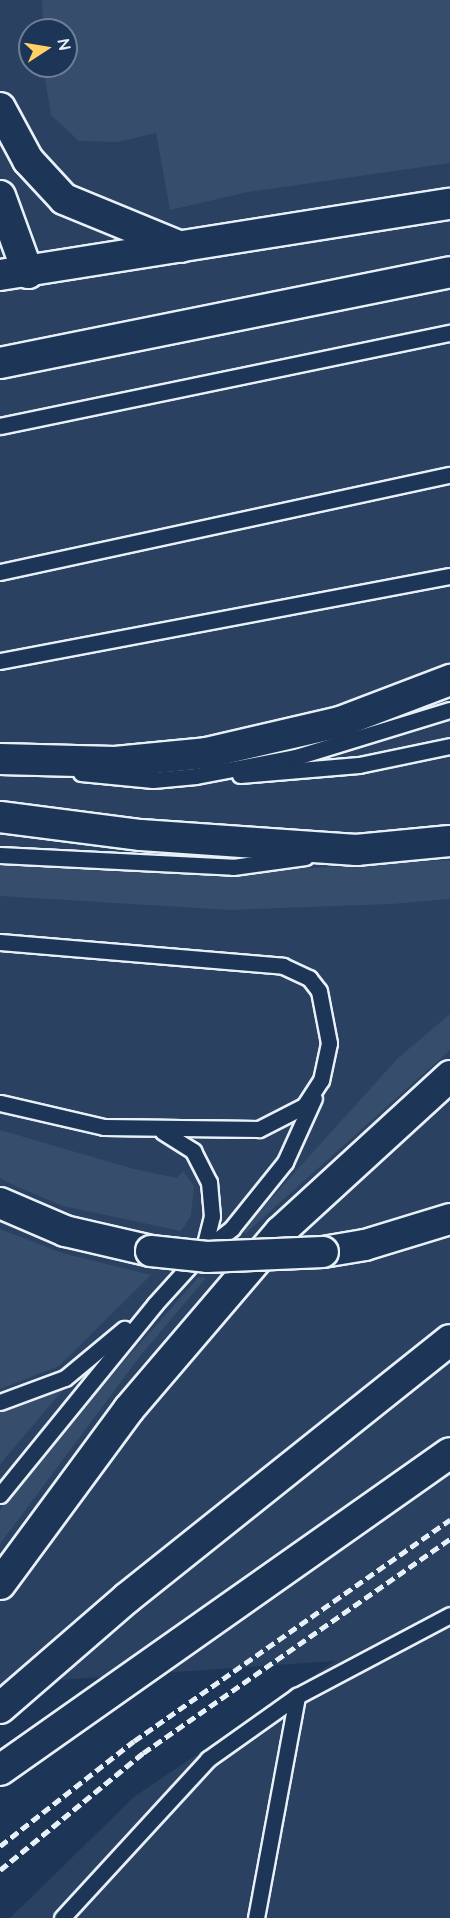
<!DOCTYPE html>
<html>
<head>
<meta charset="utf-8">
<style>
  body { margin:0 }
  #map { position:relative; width:450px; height:1918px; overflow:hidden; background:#1d3557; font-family:"Architects Daughter",sans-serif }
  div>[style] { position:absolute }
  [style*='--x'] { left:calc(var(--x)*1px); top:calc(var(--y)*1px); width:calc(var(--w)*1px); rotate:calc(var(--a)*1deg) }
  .built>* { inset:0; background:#2a4162 }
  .green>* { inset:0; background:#374d6c }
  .roads { filter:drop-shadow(2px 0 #e8f1f8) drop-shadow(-2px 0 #e8f1f8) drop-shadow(0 2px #e8f1f8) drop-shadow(0 -2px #e8f1f8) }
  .lane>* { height:15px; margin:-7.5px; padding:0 7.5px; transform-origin:7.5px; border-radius:7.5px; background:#1d3557 }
  .street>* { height:30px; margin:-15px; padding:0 15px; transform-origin:15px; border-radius:15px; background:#1d3557 }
  .rail>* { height:4.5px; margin-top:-2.25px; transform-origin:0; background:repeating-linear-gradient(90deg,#e8f1f8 0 9px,transparent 0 13.5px) }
  .bridges { filter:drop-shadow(2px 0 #e8f1f8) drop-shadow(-2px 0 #e8f1f8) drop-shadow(0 2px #e8f1f8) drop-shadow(0 -2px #e8f1f8) }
  .street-bridge>* { height:30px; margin:-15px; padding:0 15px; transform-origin:15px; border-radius:15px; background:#1d3557 }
  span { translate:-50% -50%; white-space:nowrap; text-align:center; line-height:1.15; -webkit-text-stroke:5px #1d3557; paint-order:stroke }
  .north { position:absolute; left:18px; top:18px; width:60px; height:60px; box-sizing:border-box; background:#1d3557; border:2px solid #6e8097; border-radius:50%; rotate:78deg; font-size:16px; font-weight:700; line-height:24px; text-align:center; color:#e8f1f8 }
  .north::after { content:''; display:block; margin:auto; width:21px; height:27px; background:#ffd166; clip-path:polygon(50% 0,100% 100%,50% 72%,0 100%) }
</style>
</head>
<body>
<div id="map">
  <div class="built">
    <i style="clip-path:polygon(evenodd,0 0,450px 0,450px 1918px,10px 1918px,134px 1797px,335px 1661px,0 1684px,0 0,30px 30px,66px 30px,66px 66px,30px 66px,30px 30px)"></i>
  </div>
  <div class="green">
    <i style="clip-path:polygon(42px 0,450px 0,450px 163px,248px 192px,170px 210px,156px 133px,118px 142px,79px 141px,51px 115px,43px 66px,66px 66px,66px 30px,43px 30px)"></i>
    <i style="clip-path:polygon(450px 860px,450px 899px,392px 904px,230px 910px,0 896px,0 865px,194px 875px)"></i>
    <i style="clip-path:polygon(450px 1014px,450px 1050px,246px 1233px,240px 1233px,398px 1058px)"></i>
    <i style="clip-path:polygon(0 1130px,134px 1169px,177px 1178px,183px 1171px,194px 1186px,191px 1216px,181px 1231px,63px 1206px,13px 1185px,0 1178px)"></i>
    <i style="clip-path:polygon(0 1229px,62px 1253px,151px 1275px,59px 1366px,0 1389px)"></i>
    <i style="clip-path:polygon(199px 1277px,206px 1278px,141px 1355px,0 1544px,0 1510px,43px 1452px)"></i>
    <i style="clip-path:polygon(64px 1389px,6px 1457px,0 1465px,0 1410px)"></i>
  </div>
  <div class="roads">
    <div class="lane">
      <i style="--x:0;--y:426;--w:460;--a:-11.7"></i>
      <i style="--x:0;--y:572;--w:460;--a:-12.2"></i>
      <i style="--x:0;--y:661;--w:458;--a:-10.7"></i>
      <i style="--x:81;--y:773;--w:72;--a:5.6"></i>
      <i style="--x:153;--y:780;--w:43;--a:-5.3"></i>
      <i style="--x:196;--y:776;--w:102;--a:-10.8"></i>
      <i style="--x:296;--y:757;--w:161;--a:-17"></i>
      <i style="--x:240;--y:775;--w:119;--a:-4.8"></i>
      <i style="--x:359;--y:765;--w:93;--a:-11.8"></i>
      <i style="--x:0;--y:855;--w:233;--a:2.9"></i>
      <i style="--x:233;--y:867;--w:73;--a:-7.9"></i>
      <i style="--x:0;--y:942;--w:284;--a:4.8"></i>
      <i style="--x:283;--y:966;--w:29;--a:25"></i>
      <i style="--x:309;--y:978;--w:16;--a:52"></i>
      <i style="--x:319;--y:991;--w:53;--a:79.1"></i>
      <i style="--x:329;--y:1043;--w:38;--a:102"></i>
      <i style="--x:321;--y:1080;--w:31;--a:123"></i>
      <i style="--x:304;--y:1106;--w:51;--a:152.9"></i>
      <i style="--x:259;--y:1129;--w:155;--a:-179.3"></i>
      <i style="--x:104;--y:1127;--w:107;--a:-167"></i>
      <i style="--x:163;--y:1132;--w:36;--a:32"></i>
      <i style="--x:193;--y:1151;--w:35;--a:63"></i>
      <i style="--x:209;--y:1182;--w:34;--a:85"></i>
      <i style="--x:212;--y:1216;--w:36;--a:104"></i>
      <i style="--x:0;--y:1402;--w:69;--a:-20.3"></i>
      <i style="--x:65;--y:1378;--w:77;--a:-39.7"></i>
      <i style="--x:0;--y:1495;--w:246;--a:-50.9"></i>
      <i style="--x:155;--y:1304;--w:72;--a:-47.8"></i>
      <i style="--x:203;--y:1251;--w:37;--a:-38"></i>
      <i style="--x:232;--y:1228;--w:85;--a:-51.2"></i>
      <i style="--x:285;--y:1162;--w:70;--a:-65.6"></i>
      <i style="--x:62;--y:1918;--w:216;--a:-47.4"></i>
      <i style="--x:208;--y:1759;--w:109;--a:-35.3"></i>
      <i style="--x:297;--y:1696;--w:173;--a:-27.9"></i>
      <i style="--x:256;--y:1918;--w:226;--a:-79.5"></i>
    </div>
    <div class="street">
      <i style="--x:0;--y:108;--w:59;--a:61.7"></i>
      <i style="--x:28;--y:160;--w:53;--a:47.3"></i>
      <i style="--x:64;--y:199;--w:126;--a:22.3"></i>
      <i style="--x:0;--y:196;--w:82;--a:70"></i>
      <i style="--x:0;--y:275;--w:456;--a:-9"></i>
      <i style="--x:0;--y:363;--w:459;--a:-11.4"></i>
      <i style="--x:0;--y:759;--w:115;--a:1.5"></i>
      <i style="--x:115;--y:762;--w:91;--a:-5.6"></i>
      <i style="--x:206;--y:753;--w:138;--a:-13"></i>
      <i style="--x:340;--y:722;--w:118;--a:-20.9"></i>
      <i style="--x:0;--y:817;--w:142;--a:7.3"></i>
      <i style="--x:141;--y:835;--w:216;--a:4"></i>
      <i style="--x:356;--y:850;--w:94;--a:-5.5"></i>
      <i style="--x:0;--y:1203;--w:71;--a:23.3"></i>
      <i style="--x:65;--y:1231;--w:88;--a:13.1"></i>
      <i style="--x:323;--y:1252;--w:43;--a:-9.5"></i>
      <i style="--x:365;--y:1245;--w:89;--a:-17"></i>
      <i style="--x:0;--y:1584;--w:217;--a:-53.6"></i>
      <i style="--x:129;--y:1409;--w:233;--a:-49.5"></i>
      <i style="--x:280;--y:1232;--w:231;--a:-42.5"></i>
      <i style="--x:0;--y:1708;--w:168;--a:-40.9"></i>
      <i style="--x:127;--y:1598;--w:413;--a:-38.6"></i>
      <i style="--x:0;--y:1770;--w:550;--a:-35.16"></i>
    </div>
  </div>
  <div class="rail">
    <i style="--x:0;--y:1846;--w:170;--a:-38.1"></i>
    <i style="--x:134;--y:1741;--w:386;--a:-35"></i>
    <i style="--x:0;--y:1870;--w:185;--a:-39.3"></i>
    <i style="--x:143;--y:1753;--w:374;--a:-34.9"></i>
  </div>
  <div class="bridges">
    <div class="street-bridge">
      <i style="--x:151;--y:1251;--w:56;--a:6.1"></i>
      <i style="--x:207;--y:1257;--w:116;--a:-2.5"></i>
    </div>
  </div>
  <div class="north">N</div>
</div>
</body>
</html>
